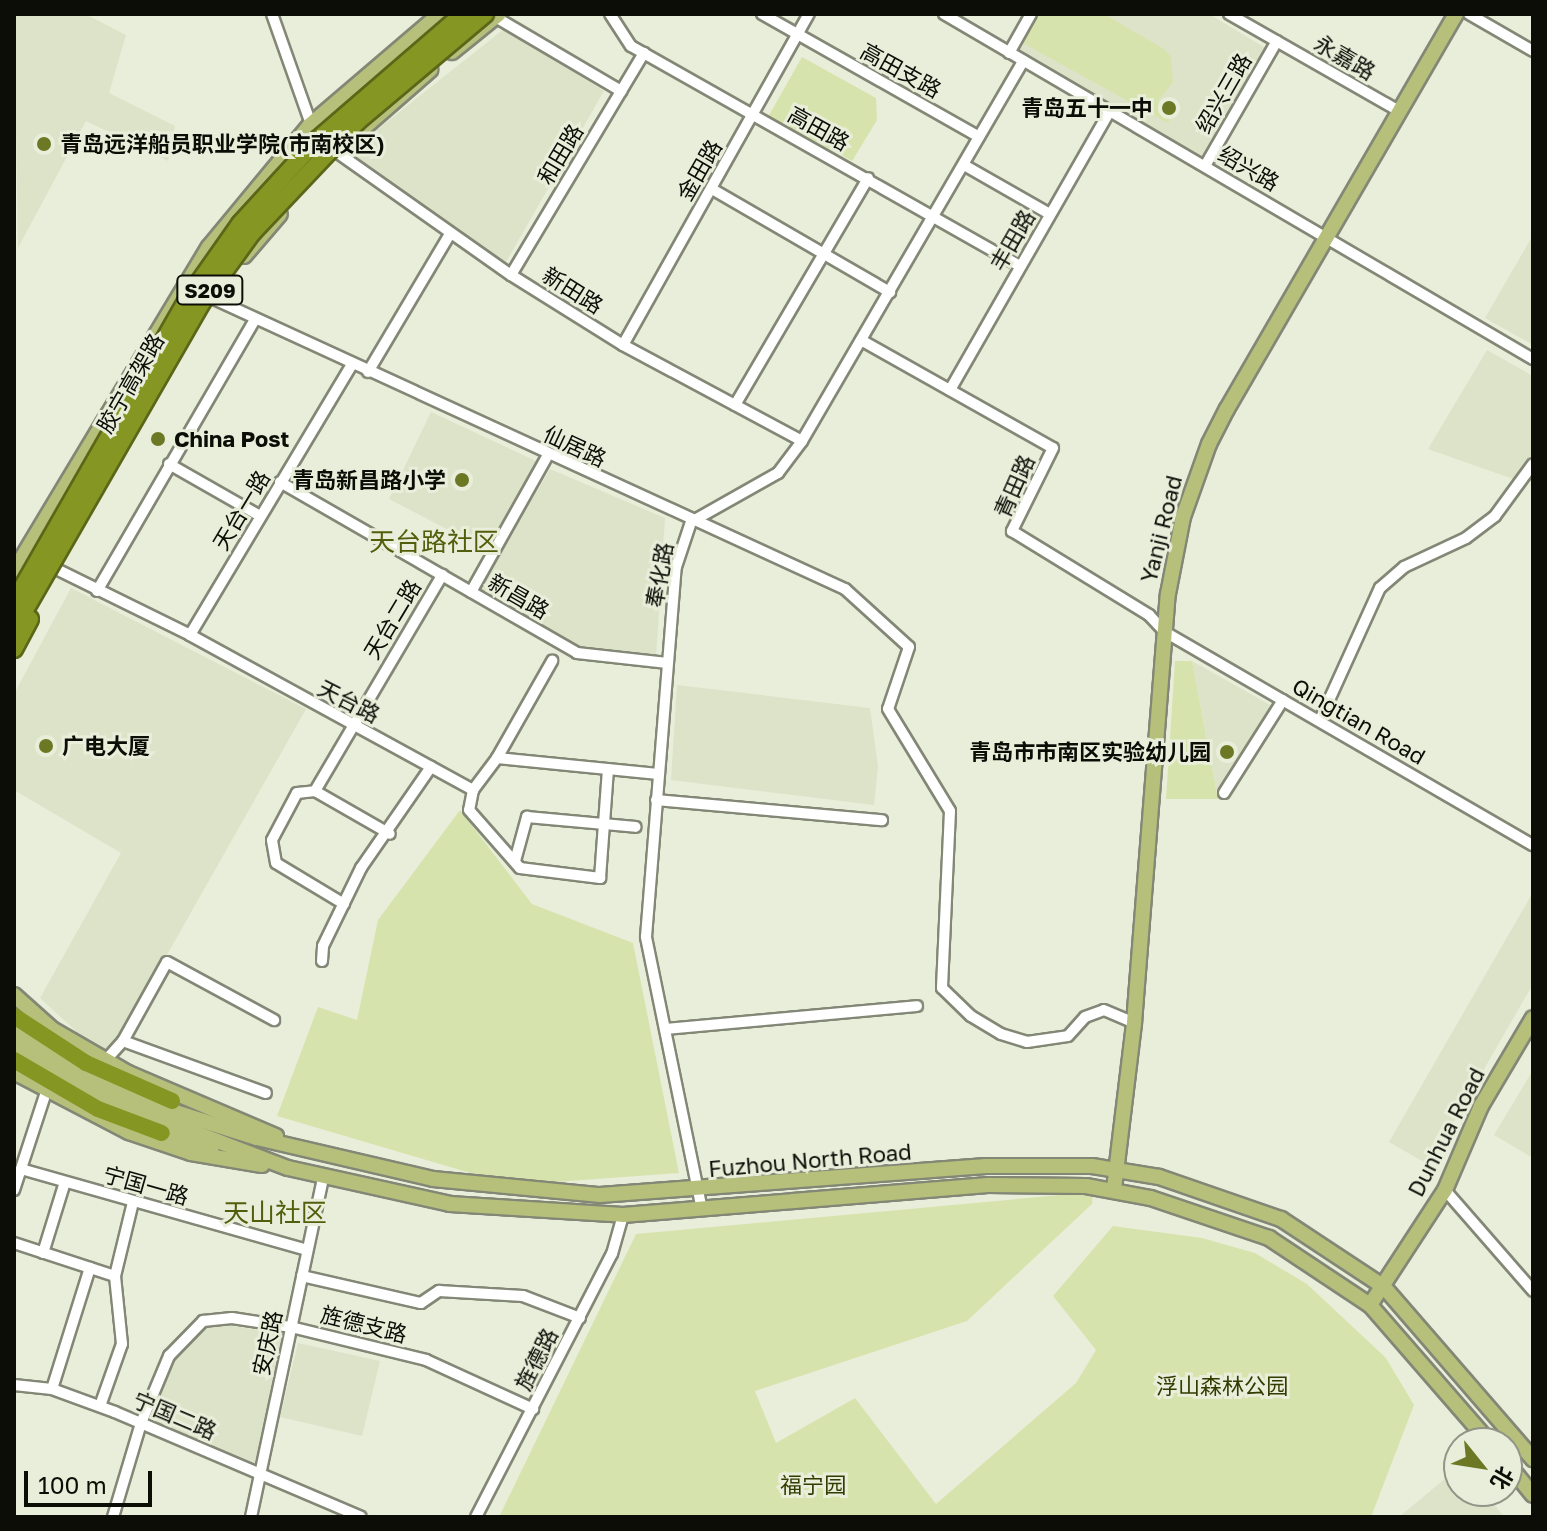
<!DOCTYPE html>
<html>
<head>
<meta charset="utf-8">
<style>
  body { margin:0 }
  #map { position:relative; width:1547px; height:1531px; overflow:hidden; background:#e9eeda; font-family:"Golos Text","Noto Sans SC",sans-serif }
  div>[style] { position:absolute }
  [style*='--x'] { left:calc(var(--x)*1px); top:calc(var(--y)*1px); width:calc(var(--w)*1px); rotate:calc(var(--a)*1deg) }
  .built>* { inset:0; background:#dde3c8 }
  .green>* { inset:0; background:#d7e3ad }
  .roads { filter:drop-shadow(2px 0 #838776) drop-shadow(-2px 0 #838776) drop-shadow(0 2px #838776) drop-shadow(0 -2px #838776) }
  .minor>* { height:10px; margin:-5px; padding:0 5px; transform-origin:5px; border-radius:5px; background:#fff }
  .major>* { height:14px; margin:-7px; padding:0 7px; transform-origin:7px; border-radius:7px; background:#b6c07a }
  .highway>* { height:16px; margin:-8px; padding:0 8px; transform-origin:8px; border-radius:8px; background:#869622 }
  .bridges { filter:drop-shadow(2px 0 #5b6619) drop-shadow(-2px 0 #5b6619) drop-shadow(0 2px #5b6619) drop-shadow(0 -2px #5b6619) }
  .highway-bridge>* { height:16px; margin:-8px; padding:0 8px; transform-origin:8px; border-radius:8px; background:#869622 }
  .dots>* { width:22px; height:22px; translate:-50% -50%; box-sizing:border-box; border:4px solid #e9eeda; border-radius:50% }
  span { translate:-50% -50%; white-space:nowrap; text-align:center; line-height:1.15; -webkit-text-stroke:6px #e9eeda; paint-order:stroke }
  .shield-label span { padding:2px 6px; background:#e9eeda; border:2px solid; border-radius:6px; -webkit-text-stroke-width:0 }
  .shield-label { font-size:20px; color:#0c0d07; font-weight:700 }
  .street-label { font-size:22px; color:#0c0d07 }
  .poi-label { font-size:22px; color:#0c0d07; font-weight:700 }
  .right { translate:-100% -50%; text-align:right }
  .left { translate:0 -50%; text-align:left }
  .park-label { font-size:22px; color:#333b00 }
  .quarter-label { font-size:26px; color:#535e0d }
  .frame { position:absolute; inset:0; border:16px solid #0c0d07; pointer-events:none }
  .north { position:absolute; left:1443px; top:1427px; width:80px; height:80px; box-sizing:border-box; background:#e9eeda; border:2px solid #919486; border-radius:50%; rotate:120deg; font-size:22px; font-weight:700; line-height:32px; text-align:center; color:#0c0d07 }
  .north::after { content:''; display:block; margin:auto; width:28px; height:36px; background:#6c7824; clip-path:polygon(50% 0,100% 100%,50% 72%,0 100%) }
  .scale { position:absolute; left:24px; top:1471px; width:128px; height:36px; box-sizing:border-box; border:4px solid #0c0d07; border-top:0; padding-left:10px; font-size:24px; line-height:28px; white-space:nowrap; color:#0c0d07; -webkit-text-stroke:6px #e9eeda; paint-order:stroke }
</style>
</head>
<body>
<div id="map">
  <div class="built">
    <i style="clip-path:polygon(14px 14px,85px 14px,126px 35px,109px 93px,175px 126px,168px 161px,86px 121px,18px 248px)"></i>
    <i style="clip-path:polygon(1032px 14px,1209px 14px,1267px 49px,1201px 163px,1009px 53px)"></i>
    <i style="clip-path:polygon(504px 29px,604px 91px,506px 262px,345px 155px)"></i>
    <i style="clip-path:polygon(1533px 235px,1533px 345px,1485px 318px)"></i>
    <i style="clip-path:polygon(1487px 350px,1533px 376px,1533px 456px,1516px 480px,1428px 449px)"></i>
    <i style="clip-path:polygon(431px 412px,536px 461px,487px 550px,389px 499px)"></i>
    <i style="clip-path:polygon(550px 469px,665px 518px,656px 657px,581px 647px,479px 588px)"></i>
    <i style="clip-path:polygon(71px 588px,306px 709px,112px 1052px,77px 1032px,40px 998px,121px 853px,14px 790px,14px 694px)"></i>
    <i style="clip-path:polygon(1192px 661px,1272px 706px,1218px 799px,1218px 798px)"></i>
    <i style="clip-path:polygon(677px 685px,870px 708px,878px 766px,874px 805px,671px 780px)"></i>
    <i style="clip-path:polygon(1533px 892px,1533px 984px,1429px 1165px,1389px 1142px)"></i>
    <i style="clip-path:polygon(1533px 1070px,1533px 1158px,1494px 1135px)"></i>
    <i style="clip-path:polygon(232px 1326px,282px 1334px,255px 1463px,150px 1420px,174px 1361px,190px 1339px,206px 1327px)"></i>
    <i style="clip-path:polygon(298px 1343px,380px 1361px,362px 1436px,280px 1417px)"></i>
    <i style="clip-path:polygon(1459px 1467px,1459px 1491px,1484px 1491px,1504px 1517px,1399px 1517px)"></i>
  </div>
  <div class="green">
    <i style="clip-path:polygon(1034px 14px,1104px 14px,1164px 49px,1171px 57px,1173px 82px,1157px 102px,1173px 112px,1168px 123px,1021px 42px)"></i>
    <i style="clip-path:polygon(802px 57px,876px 98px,877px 120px,852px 161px,768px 117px)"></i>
    <i style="clip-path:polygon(1175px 661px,1192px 661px,1218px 799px,1166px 799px)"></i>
    <i style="clip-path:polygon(460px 810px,532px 904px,633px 943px,679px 1173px,542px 1183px,484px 1177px,277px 1116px,318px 1007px,357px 1020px,378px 920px)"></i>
    <i style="clip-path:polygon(1093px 1192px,1092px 1204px,967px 1321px,755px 1391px,776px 1443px,855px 1398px,936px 1504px,1076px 1383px,1096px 1350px,1053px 1296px,1113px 1226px,1202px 1238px,1255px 1253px,1307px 1284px,1386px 1358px,1414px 1405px,1371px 1517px,499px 1517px,636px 1234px)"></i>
  </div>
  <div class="roads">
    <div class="minor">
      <i style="--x:272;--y:14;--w:120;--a:70.5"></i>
      <i style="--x:610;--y:14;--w:38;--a:57"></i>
      <i style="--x:631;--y:46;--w:447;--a:29.5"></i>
      <i style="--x:762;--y:14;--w:249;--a:29.5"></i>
      <i style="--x:944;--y:14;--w:683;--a:30.36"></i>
      <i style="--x:1229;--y:14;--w:196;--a:29.7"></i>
      <i style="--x:1469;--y:14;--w:74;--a:30"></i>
      <i style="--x:492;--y:15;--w:150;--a:30.5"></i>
      <i style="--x:1009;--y:53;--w:45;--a:-60.6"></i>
      <i style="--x:328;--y:146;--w:224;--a:35.2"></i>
      <i style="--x:511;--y:275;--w:132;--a:32"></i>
      <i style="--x:623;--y:345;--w:203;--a:28.2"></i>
      <i style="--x:964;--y:165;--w:99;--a:29.7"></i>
      <i style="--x:1205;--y:166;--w:144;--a:-60.1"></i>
      <i style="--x:712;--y:189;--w:206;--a:30.1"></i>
      <i style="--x:511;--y:275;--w:259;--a:-59.1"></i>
      <i style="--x:203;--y:294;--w:707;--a:24.68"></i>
      <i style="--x:845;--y:589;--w:86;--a:42.2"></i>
      <i style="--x:909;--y:647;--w:65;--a:108.7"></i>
      <i style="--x:888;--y:709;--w:119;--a:58.7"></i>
      <i style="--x:950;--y:811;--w:177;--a:92.6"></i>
      <i style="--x:942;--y:988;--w:40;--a:44"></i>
      <i style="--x:971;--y:1016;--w:35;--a:31"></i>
      <i style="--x:1001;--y:1034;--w:27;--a:17"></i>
      <i style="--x:1027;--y:1042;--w:41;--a:-8.3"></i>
      <i style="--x:1068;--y:1036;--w:25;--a:-48"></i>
      <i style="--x:1085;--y:1017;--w:20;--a:-20"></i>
      <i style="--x:1104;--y:1010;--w:33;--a:23"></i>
      <i style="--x:861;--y:340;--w:220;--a:29.4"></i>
      <i style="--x:1053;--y:448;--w:93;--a:116.3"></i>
      <i style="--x:1012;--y:531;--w:161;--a:31.5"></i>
      <i style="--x:1149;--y:615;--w:23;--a:47"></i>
      <i style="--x:1165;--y:632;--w:425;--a:30.1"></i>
      <i style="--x:623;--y:345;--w:380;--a:-60.7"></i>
      <i style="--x:368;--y:372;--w:161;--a:-59.3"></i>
      <i style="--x:950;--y:390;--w:322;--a:-60.2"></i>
      <i style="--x:735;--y:405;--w:263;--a:-59.6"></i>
      <i style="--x:169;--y:464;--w:105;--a:29.7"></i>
      <i style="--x:280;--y:482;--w:343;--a:29.9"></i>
      <i style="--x:577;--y:653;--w:91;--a:6.3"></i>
      <i style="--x:46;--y:564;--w:161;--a:26.2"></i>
      <i style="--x:190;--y:635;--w:323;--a:28.7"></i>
      <i style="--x:473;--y:790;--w:40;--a:-53"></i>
      <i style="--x:497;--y:758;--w:162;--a:5.7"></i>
      <i style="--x:97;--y:591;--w:312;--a:-59.8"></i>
      <i style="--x:471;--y:592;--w:157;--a:-60.7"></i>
      <i style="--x:190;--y:635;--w:316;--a:-59.1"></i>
      <i style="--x:1320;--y:720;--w:145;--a:-65.6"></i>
      <i style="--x:1380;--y:588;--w:32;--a:-41"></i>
      <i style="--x:1404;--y:567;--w:68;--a:-25.1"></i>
      <i style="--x:1466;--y:538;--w:36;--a:-37"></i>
      <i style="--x:1495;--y:516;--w:64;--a:-53.8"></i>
      <i style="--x:497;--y:758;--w:112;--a:-60.4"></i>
      <i style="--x:473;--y:790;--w:20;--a:101"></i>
      <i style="--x:469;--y:810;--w:77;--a:48.7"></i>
      <i style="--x:520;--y:868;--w:81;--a:7.1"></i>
      <i style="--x:600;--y:878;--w:109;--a:-85.8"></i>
      <i style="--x:315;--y:791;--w:251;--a:-59.5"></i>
      <i style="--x:1224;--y:793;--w:110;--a:-57.6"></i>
      <i style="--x:656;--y:800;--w:227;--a:5.1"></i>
      <i style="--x:515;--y:861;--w:46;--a:-74.7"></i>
      <i style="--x:527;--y:817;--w:109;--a:5.2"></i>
      <i style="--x:344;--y:904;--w:79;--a:-148.9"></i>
      <i style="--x:276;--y:863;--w:23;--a:-100"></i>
      <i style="--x:272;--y:840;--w:53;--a:-62"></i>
      <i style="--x:297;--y:793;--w:18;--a:-6"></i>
      <i style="--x:315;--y:791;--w:86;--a:29.8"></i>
      <i style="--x:322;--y:961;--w:15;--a:-86"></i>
      <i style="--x:323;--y:946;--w:87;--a:-64"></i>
      <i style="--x:361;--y:868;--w:123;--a:-55.3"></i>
      <i style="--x:665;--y:1029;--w:253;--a:-5.2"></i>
      <i style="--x:123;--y:1041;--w:152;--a:20"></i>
      <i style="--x:105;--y:1061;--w:27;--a:-48"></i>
      <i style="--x:123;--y:1041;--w:90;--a:-60.9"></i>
      <i style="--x:167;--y:962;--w:122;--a:28.5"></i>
      <i style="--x:21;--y:1169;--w:297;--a:15.8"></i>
      <i style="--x:14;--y:1190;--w:103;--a:-71.9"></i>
      <i style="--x:1445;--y:1190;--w:134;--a:48.9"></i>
      <i style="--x:702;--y:1210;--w:279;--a:-101.6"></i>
      <i style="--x:646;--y:937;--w:371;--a:-85.4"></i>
      <i style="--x:676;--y:567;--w:47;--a:-71.6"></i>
      <i style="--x:691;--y:522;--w:100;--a:-29.4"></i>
      <i style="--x:778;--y:473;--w:40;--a:-53"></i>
      <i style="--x:802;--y:441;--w:440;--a:-59.8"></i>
      <i style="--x:14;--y:1243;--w:106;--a:18.1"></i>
      <i style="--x:43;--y:1253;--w:74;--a:-72.8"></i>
      <i style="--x:302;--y:1276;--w:122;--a:12.8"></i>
      <i style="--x:421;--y:1303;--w:22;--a:-34"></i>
      <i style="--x:439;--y:1291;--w:84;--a:3.4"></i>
      <i style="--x:523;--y:1296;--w:61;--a:21.1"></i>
      <i style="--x:14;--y:1385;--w:38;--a:6"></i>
      <i style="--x:52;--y:1389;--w:67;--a:20.1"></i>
      <i style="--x:115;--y:1412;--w:267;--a:23.1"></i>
      <i style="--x:52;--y:1389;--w:127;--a:-72.6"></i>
      <i style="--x:100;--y:1406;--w:66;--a:-70.5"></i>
      <i style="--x:122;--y:1344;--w:68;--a:-95.9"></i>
      <i style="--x:115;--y:1276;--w:76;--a:-76.3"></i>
      <i style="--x:113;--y:1517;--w:98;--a:-73.4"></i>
      <i style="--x:141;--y:1423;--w:73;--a:-67.3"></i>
      <i style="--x:169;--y:1356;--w:49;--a:-45.8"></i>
      <i style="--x:203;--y:1321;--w:29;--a:-6"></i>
      <i style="--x:232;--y:1318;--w:60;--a:8.7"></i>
      <i style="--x:291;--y:1327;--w:139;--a:13.7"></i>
      <i style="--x:426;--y:1360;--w:118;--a:24.6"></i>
      <i style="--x:251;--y:1517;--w:348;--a:-78"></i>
      <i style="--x:476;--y:1517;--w:296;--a:-62.7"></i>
      <i style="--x:612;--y:1254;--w:41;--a:-74.2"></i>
    </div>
    <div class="major">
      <i style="--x:452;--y:52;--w:60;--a:-39"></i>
      <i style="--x:343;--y:146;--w:116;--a:-41.1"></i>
      <i style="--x:244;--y:256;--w:55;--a:-49.4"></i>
      <i style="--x:14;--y:571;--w:378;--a:-59"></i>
      <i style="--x:209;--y:247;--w:158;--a:-50.4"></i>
      <i style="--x:310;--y:125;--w:171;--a:-40.5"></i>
      <i style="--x:14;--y:995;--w:51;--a:41.8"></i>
      <i style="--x:52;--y:1029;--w:88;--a:30.1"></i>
      <i style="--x:128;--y:1073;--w:161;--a:23.1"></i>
      <i style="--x:14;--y:1030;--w:100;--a:31.5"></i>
      <i style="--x:99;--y:1082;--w:75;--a:21.8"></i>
      <i style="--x:169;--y:1110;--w:92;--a:17.7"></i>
      <i style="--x:257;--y:1138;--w:181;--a:13.1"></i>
      <i style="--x:433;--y:1179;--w:168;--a:5.5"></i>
      <i style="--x:600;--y:1195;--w:387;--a:-4.3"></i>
      <i style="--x:986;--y:1166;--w:106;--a:0"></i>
      <i style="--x:1092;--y:1166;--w:68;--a:9.3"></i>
      <i style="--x:1159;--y:1177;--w:129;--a:19"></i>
      <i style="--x:1281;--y:1219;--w:123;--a:33.4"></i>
      <i style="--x:1384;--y:1287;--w:228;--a:49.1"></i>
      <i style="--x:14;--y:1043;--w:101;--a:31.6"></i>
      <i style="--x:100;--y:1096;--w:201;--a:21"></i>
      <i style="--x:288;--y:1168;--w:166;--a:12.5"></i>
      <i style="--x:450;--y:1204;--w:173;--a:3.6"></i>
      <i style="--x:623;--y:1215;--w:366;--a:-4.7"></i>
      <i style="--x:988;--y:1185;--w:98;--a:0.6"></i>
      <i style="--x:1086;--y:1186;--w:66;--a:10.5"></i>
      <i style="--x:1151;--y:1198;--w:125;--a:18.7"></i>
      <i style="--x:1269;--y:1238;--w:121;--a:33.6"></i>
      <i style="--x:1370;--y:1305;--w:183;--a:49"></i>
      <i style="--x:14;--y:1072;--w:130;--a:27.6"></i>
      <i style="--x:129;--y:1132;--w:65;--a:18.7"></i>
      <i style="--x:191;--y:1153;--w:72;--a:9.6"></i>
      <i style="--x:162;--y:1133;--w:52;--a:18.1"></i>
      <i style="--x:1114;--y:1189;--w:167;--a:-83.1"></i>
      <i style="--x:1134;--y:1023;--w:430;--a:-85.5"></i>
      <i style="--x:1168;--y:594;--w:78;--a:-79"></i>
      <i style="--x:1183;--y:517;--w:77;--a:-70.4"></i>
      <i style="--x:1209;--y:444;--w:39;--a:-63"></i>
      <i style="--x:1227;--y:409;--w:457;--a:-59.9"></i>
      <i style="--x:1370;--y:1305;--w:137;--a:-56.9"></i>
      <i style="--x:1445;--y:1190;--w:91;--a:-66.8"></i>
      <i style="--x:1481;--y:1106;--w:102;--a:-59.4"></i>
      <i style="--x:1507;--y:1463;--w:41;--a:50.9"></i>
    </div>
    <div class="highway">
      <i style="--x:14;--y:1016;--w:86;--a:33.1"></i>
      <i style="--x:86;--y:1063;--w:94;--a:23.8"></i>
      <i style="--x:14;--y:1060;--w:97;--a:30.3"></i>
      <i style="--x:98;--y:1109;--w:68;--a:20.6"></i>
    </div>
  </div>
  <div class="bridges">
    <div class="highway-bridge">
      <i style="--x:14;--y:602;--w:354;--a:-60.2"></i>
      <i style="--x:190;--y:295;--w:87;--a:-54.8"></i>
      <i style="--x:240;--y:224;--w:114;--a:-47.5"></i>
      <i style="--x:317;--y:140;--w:193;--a:-40.8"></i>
      <i style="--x:14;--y:629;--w:377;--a:-60.1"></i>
      <i style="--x:202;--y:302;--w:85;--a:-54.1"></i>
      <i style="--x:252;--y:233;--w:154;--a:-46.6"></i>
      <i style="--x:358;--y:121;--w:166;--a:-40.1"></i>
      <i style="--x:14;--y:649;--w:34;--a:-62"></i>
    </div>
  </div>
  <div class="dots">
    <i style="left:1169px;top:108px;background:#6c7824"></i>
    <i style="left:44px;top:144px;background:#6c7824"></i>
    <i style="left:158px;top:439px;background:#6c7824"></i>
    <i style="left:462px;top:480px;background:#6c7824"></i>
    <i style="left:46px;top:746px;background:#6c7824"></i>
    <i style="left:1227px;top:752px;background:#6c7824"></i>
  </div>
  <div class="shield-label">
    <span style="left:210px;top:290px">S209</span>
  </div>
  <div class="street-label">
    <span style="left:1345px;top:57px;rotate:30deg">永嘉路</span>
    <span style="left:901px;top:70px;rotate:29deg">高田支路</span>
    <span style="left:1223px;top:93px;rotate:-60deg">绍兴三路</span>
    <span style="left:819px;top:128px;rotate:29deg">高田路</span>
    <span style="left:560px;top:154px;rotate:-59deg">和田路</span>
    <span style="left:1249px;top:168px;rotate:30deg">绍兴路</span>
    <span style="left:699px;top:170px;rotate:-60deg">金田路</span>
    <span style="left:1012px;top:240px;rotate:-60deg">丰田路</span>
    <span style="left:573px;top:290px;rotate:32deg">新田路</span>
    <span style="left:130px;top:383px;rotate:-60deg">胶宁高架路</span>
    <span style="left:575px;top:446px;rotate:25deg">仙居路</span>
    <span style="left:1014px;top:486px;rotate:-66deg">青田路</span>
    <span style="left:241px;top:510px;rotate:-59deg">天台一路</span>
    <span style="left:1161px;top:529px;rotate:-76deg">Yanji Road</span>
    <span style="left:659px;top:575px;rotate:-80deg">奉化路</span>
    <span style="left:519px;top:596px;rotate:30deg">新昌路</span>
    <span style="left:392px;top:619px;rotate:-59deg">天台二路</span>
    <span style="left:349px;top:701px;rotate:27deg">天台路</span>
    <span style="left:1359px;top:721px;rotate:30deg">Qingtian Road</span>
    <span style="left:1446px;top:1132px;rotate:-63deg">Dunhua Road</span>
    <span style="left:810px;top:1160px;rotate:-5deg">Fuzhou North Road</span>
    <span style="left:146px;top:1185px;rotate:16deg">宁国一路</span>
    <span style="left:364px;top:1324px;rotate:14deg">旌德支路</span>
    <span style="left:267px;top:1343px;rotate:-78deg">安庆路</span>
    <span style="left:536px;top:1359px;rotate:-63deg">旌德路</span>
    <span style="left:175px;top:1415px;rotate:23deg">宁国二路</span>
  </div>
  <div class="poi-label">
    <span class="right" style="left:1153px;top:108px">青岛五十一中</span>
    <span class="left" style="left:60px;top:144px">青岛远洋船员职业学院(市南校区)</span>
    <span class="left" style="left:174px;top:439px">China Post</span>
    <span class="right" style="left:446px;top:480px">青岛新昌路小学</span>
    <span class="left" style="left:62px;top:746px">广电大厦</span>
    <span class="right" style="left:1211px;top:752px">青岛市市南区实验幼儿园</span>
  </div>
  <div class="park-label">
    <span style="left:1222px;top:1386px">浮山森林公园</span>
    <span style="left:813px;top:1485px">福宁园</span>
  </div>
  <div class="quarter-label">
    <span style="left:434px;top:542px">天台路社区</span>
    <span style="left:275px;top:1213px">天山社区</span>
  </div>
  <div class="frame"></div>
  <div class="north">北</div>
  <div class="scale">100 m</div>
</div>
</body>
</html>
